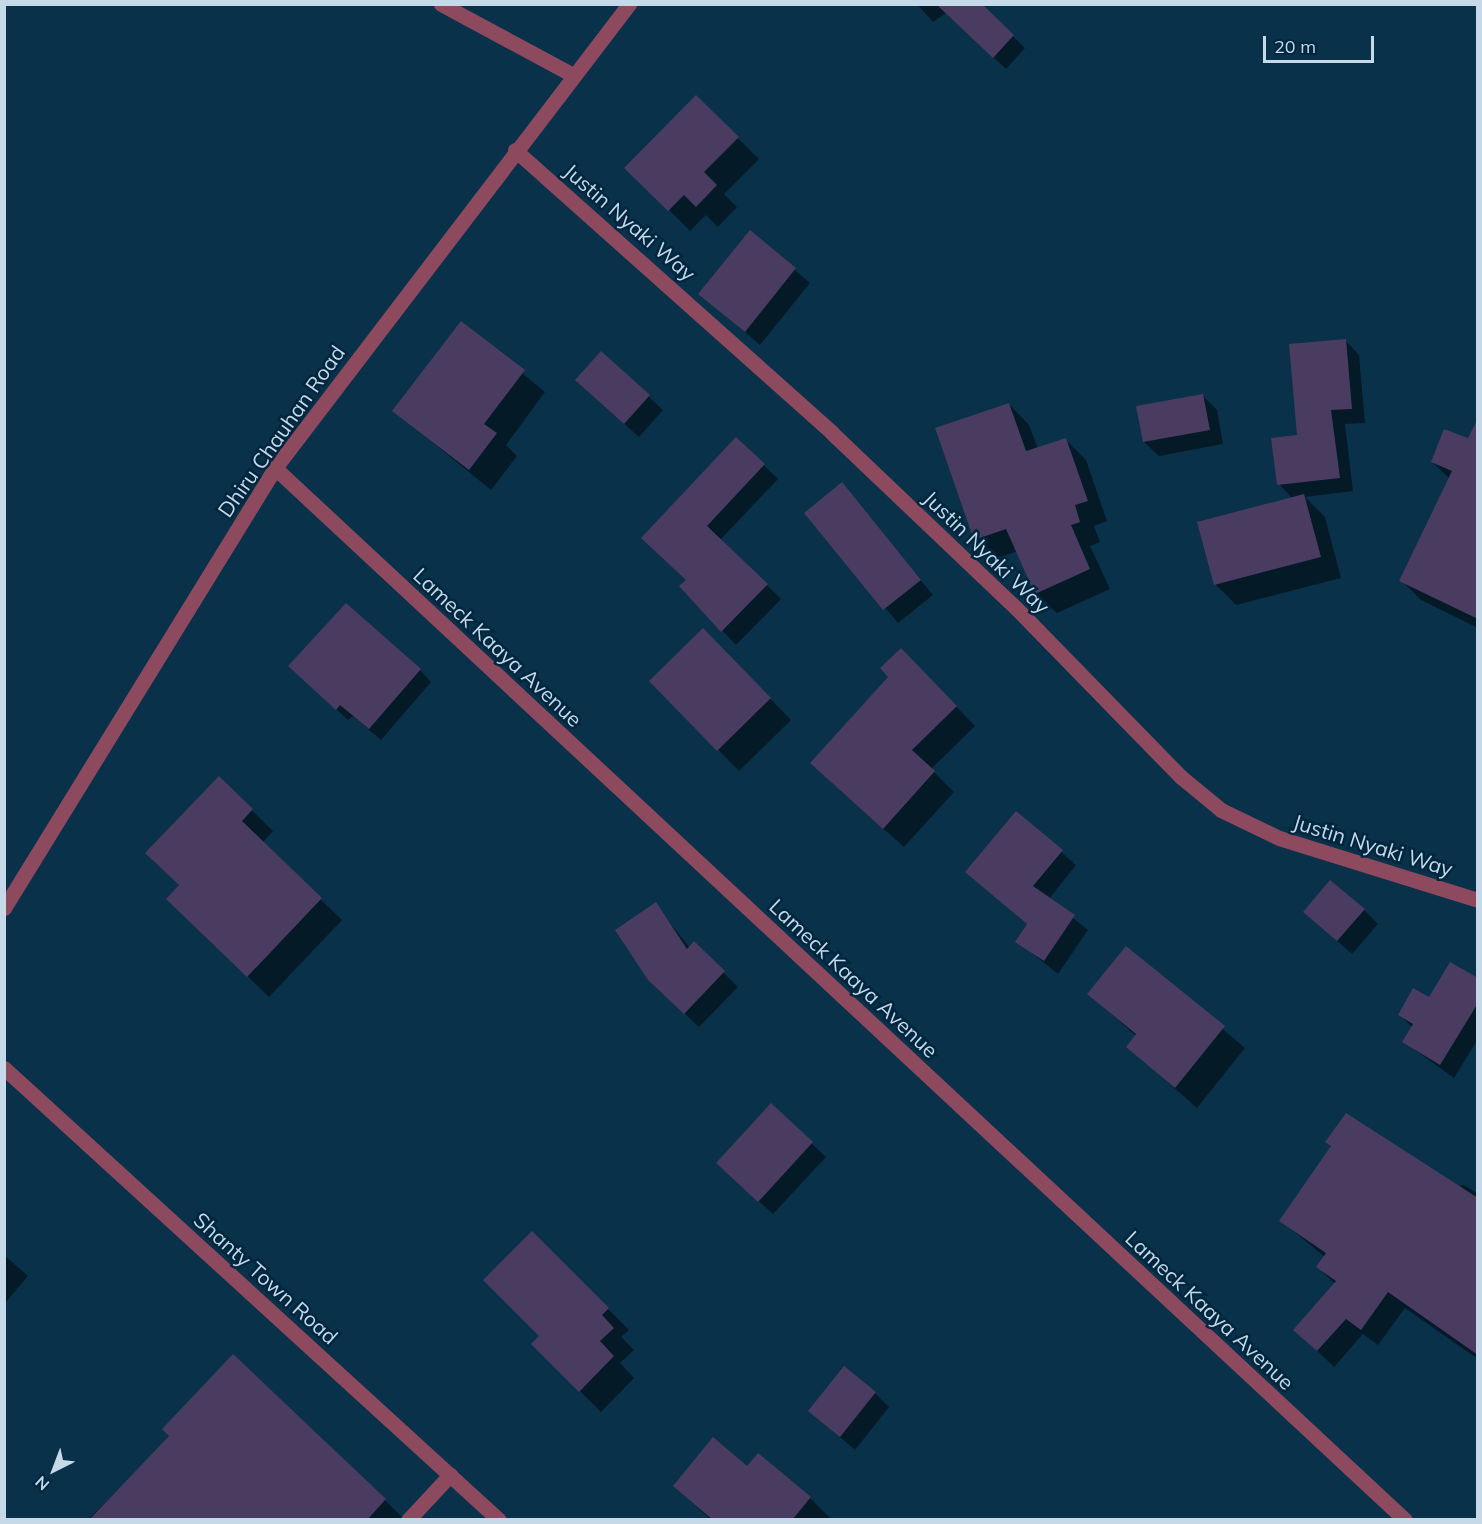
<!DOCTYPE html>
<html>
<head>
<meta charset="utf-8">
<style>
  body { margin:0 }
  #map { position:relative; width:1482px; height:1524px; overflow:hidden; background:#09314a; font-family:Mulish,sans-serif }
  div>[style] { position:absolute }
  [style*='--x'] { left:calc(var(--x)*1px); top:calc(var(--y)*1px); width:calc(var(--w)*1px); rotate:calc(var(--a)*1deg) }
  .shadow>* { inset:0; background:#0007 }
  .building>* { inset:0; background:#4a3c60 }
  .minor>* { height:15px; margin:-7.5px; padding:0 7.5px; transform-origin:7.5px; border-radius:7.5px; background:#8d4a5f }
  span { translate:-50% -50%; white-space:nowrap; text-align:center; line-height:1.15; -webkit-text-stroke:5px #00273f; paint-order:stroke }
  .street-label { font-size:21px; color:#c5d9e9 }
  .frame { position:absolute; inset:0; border:6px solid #c5d9e9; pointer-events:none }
  .north { position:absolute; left:24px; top:1440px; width:60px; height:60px; -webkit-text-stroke:4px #00273f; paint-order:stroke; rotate:222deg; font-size:16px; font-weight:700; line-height:24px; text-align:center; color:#c5d9e9 }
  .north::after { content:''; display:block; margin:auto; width:21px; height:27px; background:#c5d9e9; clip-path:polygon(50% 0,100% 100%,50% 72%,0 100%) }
  .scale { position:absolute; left:1263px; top:36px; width:111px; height:27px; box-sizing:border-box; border:3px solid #c5d9e9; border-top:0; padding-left:8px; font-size:18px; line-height:21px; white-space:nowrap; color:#c5d9e9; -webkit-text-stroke:4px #00273f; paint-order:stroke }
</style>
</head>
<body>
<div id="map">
  <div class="shadow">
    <i style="clip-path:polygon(917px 4px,980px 4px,1025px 48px,1006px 69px,946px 13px,933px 22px)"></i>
    <i style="clip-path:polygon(696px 97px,759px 159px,724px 194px,737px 207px,718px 227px,706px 215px,690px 231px,627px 168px)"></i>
    <i style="clip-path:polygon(750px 232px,810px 283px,760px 345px,700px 294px)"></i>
    <i style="clip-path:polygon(461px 323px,545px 392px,506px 445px,517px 456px,491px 490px,394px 411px)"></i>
    <i style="clip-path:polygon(1345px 340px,1359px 355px,1365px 423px,1345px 424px,1353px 491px,1305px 497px,1325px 517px,1341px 578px,1236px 605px,1215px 584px,1293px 499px,1279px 484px)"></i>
    <i style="clip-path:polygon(601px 353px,663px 410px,639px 437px,591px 394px)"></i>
    <i style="clip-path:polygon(1203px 396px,1217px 410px,1223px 444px,1159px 456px,1144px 442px)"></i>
    <i style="clip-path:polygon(1009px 404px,1029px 425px,1038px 449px,1066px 440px,1086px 460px,1107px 521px,1094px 526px,1100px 542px,1090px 546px,1110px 589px,1057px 613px,1036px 593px,1018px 551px,995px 559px,975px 539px)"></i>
    <i style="clip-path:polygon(1478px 422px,1478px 628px,1421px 600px,1401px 580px,1450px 479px,1432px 462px,1469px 440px)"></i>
    <i style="clip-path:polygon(737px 439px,778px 479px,720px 540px,781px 599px,736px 645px,681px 587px,688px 580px)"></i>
    <i style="clip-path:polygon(841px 484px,933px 595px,898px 623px,806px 513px)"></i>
    <i style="clip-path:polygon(724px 651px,791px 720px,739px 771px,651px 681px)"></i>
    <i style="clip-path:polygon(920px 669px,975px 726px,931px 769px,954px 792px,904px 847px,832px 783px)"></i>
    <i style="clip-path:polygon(420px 670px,431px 682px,381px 740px,353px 716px,348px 720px,302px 678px)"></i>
    <i style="clip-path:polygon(219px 778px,273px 831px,262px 843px,342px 920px,269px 997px,189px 920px,181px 886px)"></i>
    <i style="clip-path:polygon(1016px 813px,1076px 865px,1049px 899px,1088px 930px,1058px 974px,1017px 941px,1028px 925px,968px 872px)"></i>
    <i style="clip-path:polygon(655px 904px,690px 948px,694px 944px,738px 987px,699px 1027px,664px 994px)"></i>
    <i style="clip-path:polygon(1364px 910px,1378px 924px,1352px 954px,1305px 912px)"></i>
    <i style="clip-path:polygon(1126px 948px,1245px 1048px,1197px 1108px,1128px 1047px,1136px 1036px,1089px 994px)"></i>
    <i style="clip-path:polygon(1478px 980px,1478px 1039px,1454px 1078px,1404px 1042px,1412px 1027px,1400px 1015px)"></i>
    <i style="clip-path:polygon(771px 1105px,826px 1157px,773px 1214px,732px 1177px)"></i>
    <i style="clip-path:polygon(1464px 1185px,1478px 1194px,1478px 1359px,1405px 1308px,1378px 1345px,1363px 1334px,1334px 1367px,1295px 1329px,1335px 1284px,1318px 1267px,1325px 1257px,1281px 1221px)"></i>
    <i style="clip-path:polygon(532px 1233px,629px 1330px,621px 1337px,634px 1350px,620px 1363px,634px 1378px,601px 1412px,533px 1344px,541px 1336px)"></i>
    <i style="clip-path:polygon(4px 1255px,28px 1276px,5px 1303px,4px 1302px)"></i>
    <i style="clip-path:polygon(233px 1356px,385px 1500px,405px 1520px,88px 1520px,171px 1437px)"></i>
    <i style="clip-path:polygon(875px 1393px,889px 1407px,855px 1450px,810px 1411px)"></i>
    <i style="clip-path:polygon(758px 1455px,810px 1498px,831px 1519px,711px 1520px,675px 1486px,747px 1468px)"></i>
  </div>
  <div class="building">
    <i style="clip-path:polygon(936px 4px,982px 4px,1014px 35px,993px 58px)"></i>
    <i style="clip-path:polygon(696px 95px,739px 137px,704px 172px,717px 185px,696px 207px,684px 195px,668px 211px,624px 168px)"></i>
    <i style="clip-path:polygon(750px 230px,796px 268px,745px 332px,698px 294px)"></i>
    <i style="clip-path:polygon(461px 321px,525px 370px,484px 424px,497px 433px,469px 470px,392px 411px)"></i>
    <i style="clip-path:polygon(1346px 339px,1352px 409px,1331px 410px,1340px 478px,1277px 485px,1271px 438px,1297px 435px,1289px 344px)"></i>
    <i style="clip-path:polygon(601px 351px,650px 395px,624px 424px,575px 380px)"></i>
    <i style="clip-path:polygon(1203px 394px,1210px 430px,1143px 442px,1136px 406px)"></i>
    <i style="clip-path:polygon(1009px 403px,1026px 451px,1066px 438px,1088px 501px,1075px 505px,1080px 522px,1071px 525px,1090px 569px,1035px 594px,1006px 529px,974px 540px,935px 428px)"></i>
    <i style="clip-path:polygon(1478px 418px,1478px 619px,1399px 581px,1452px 471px,1431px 462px,1444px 429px,1468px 438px)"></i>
    <i style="clip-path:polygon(736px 437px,765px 464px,707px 526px,768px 584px,721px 632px,679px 586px,686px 580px,641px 538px)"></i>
    <i style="clip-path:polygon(842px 482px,921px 580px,883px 610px,804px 513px)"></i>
    <i style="clip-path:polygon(1304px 494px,1321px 557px,1214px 585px,1197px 522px)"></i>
    <i style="clip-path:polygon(346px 603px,421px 669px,369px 729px,340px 705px,336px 710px,288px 666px)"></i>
    <i style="clip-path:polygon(703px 628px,771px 698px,717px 751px,649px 681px)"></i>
    <i style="clip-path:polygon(901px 648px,957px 706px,912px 750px,935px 771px,883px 829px,810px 763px,888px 677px,880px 668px)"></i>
    <i style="clip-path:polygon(219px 776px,253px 809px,242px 821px,322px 898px,247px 977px,166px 899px,179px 885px,145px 853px)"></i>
    <i style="clip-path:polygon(1016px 811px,1063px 850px,1033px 886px,1075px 915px,1044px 961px,1015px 942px,1027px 924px,965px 872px)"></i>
    <i style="clip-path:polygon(1330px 880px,1365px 909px,1337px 941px,1303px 912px)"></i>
    <i style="clip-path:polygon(656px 902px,687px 949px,694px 941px,725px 971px,684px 1014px,648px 980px,615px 930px)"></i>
    <i style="clip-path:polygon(1126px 946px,1225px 1026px,1175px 1088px,1126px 1047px,1136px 1034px,1087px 994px)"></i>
    <i style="clip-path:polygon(1450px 962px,1478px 978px,1478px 1003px,1440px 1065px,1402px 1042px,1413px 1024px,1398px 1015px,1413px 988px,1429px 997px)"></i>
    <i style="clip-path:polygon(771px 1103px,813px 1142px,758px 1202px,716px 1163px)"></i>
    <i style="clip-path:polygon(1346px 1113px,1478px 1198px,1478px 1355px,1388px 1292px,1361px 1330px,1346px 1319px,1317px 1351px,1293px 1330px,1336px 1281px,1316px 1267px,1326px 1253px,1279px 1221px,1331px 1146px,1325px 1142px)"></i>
    <i style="clip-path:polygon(532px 1231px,609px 1308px,602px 1315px,614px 1328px,600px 1341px,614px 1356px,579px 1392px,531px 1344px,539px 1336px,483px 1280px)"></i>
    <i style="clip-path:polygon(233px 1354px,386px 1499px,367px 1520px,89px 1520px,169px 1436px,162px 1429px)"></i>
    <i style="clip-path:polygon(844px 1366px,876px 1392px,840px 1437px,808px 1411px)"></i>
    <i style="clip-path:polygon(713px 1437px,747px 1466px,758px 1453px,811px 1497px,792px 1520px,713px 1520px,673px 1486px)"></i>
  </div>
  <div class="minor">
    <i style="--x:441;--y:4;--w:148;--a:28.3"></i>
    <i style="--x:515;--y:150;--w:424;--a:41.7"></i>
    <i style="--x:831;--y:432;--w:254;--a:43.6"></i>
    <i style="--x:1015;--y:607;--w:238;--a:45.7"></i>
    <i style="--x:1181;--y:777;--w:52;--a:39.5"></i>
    <i style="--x:1221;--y:810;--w:64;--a:25.8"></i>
    <i style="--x:1279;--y:838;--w:208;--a:17.3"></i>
    <i style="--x:275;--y:468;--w:1544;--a:42.95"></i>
    <i style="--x:4;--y:908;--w:517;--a:-58.37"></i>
    <i style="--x:275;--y:468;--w:584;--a:-52.66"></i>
    <i style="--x:4;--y:1068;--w:670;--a:42.4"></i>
    <i style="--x:408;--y:1520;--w:62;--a:-47"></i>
  </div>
  <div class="street-label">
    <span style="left:630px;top:222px;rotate:41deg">Justin Nyaki Way</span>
    <span style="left:281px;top:431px;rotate:-55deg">Dhiru Chauhan Road</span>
    <span style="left:987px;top:552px;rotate:44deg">Justin Nyaki Way</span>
    <span style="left:498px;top:647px;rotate:43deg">Lameck Kaaya Avenue</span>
    <span style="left:1373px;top:845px;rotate:17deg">Justin Nyaki Way</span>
    <span style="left:854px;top:978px;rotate:43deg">Lameck Kaaya Avenue</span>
    <span style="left:266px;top:1278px;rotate:42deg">Shanty Town Road</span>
    <span style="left:1210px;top:1310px;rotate:43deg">Lameck Kaaya Avenue</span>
  </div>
  <div class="frame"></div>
  <div class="north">N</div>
  <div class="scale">20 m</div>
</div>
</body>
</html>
